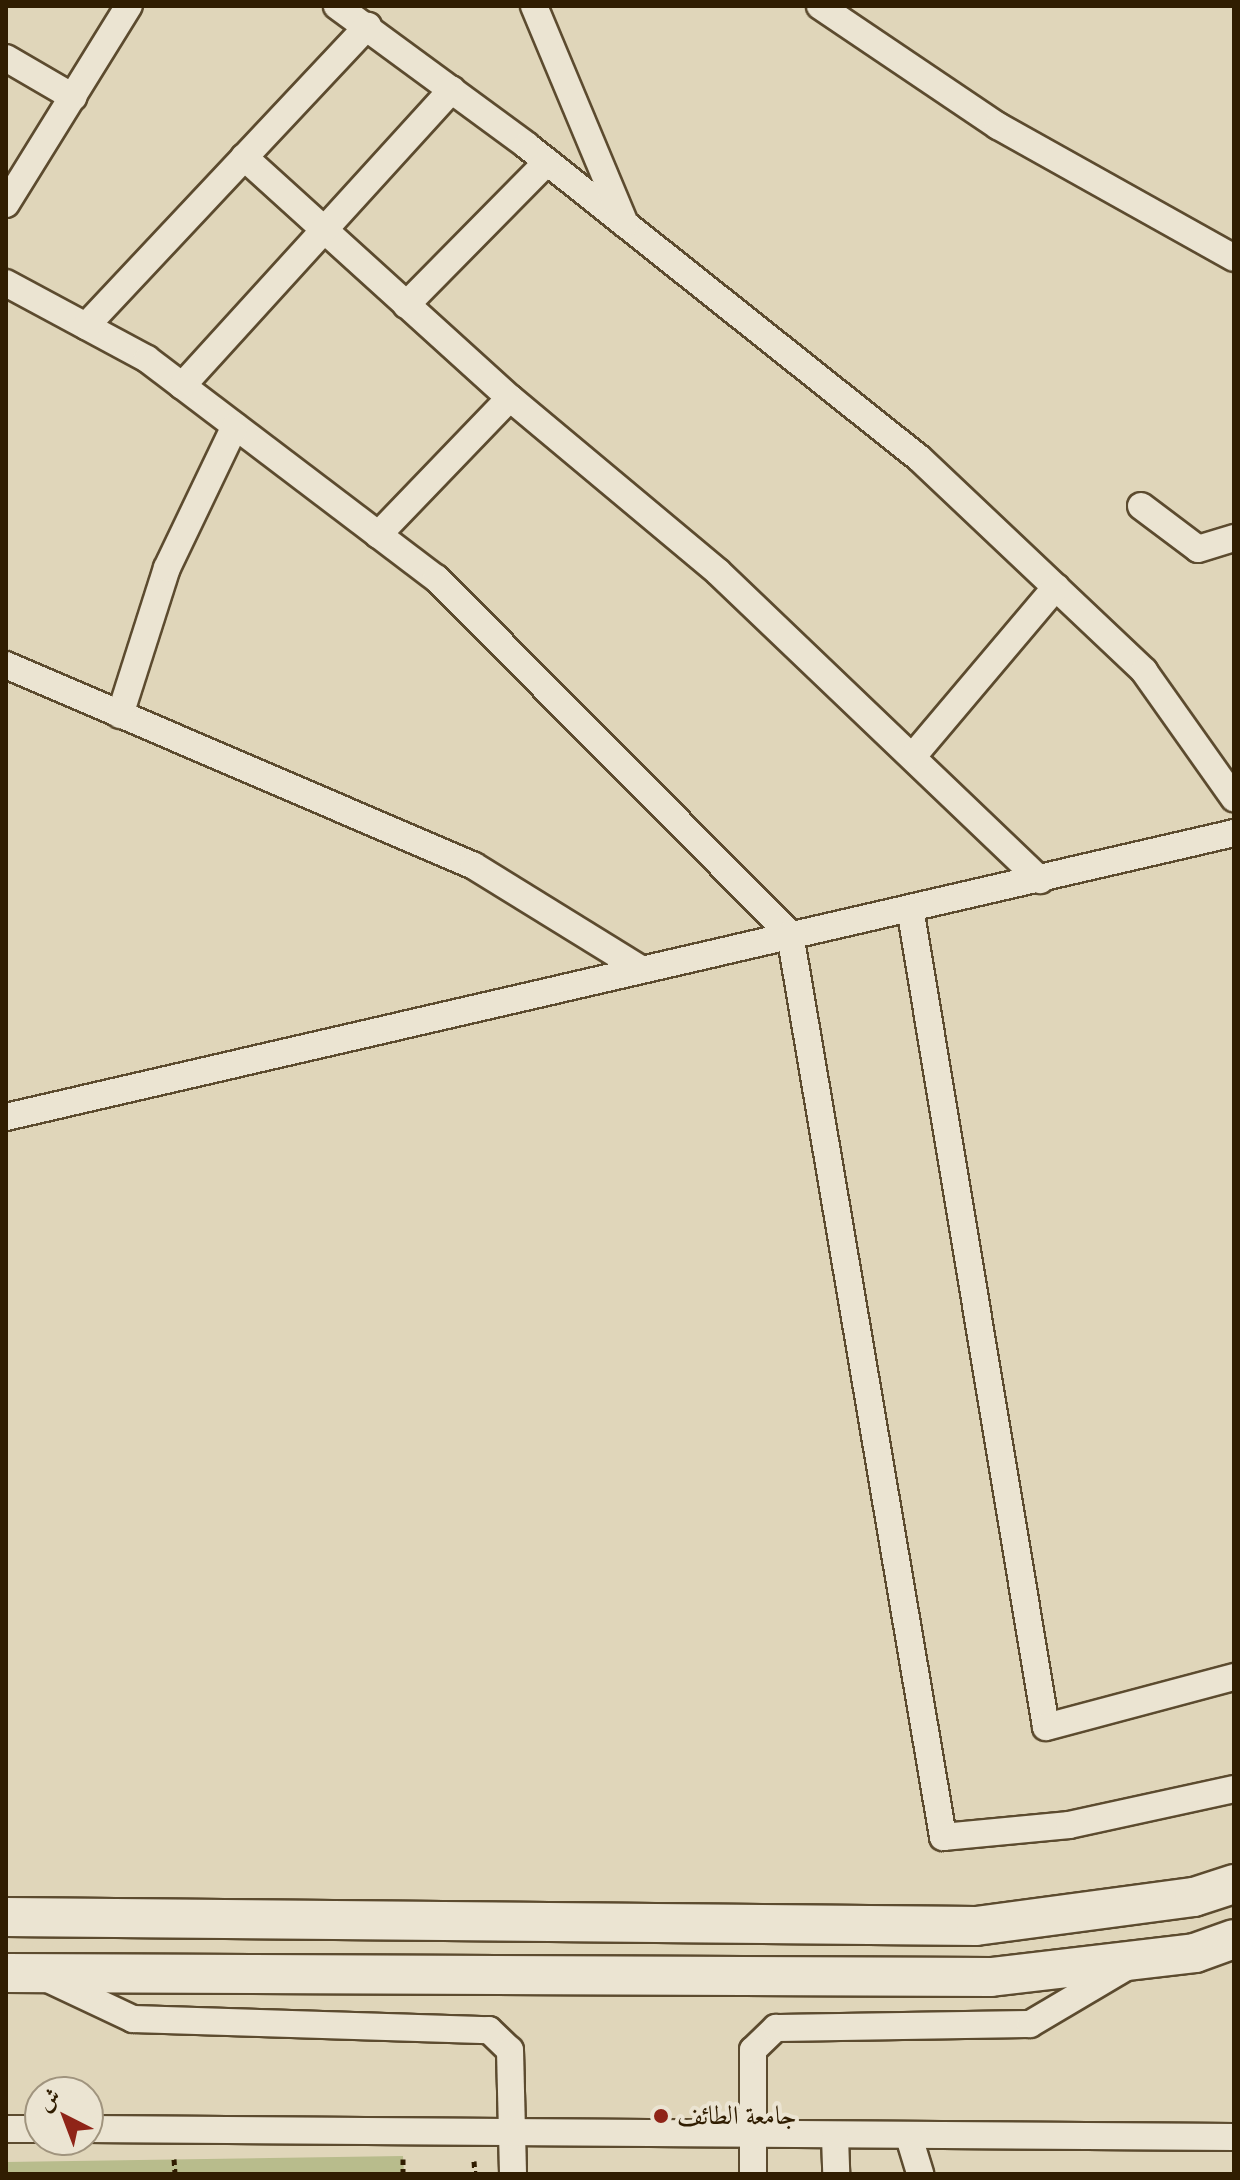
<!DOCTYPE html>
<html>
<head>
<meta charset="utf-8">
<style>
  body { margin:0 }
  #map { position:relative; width:1240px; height:2180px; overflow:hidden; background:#e0d6ba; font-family:"Libre Caslon Text",Amiri,serif }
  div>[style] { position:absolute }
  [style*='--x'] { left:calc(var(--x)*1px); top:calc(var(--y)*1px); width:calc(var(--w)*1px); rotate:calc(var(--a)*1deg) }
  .green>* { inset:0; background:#b8bc8c }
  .path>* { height:5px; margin-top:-2.5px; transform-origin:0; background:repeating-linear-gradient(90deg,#301d01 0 6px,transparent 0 10px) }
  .roads { filter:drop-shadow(2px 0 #5c4b2f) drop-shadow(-2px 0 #5c4b2f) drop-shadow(0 2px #5c4b2f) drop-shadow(0 -2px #5c4b2f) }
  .street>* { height:26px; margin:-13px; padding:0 13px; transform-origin:13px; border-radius:13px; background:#ebe4d2 }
  .secondary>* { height:38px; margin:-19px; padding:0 19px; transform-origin:19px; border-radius:19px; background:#ebe4d2 }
  .dots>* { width:22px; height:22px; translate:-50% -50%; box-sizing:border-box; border:4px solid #ebe4d2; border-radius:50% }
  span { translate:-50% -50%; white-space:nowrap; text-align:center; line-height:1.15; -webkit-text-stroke:8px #ebe4d2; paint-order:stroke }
  .poi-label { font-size:26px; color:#301d01 }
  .left { translate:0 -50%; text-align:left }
  .frame { position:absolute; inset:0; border:8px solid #301d01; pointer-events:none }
  .north { position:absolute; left:24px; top:2076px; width:80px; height:80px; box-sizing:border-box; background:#ebe4d2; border:2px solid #a0947e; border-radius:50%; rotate:318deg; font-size:22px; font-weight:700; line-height:32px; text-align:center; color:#301d01 }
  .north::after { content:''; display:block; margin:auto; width:28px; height:36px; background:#8f2418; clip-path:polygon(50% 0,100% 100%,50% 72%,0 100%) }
</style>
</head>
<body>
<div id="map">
  <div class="green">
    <i style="clip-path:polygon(403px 2156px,404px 2174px,6px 2174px,6px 2162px)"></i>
  </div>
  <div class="path">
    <i style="--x:174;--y:2159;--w:15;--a:86"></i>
    <i style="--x:403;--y:2159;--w:15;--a:90"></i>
    <i style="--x:474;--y:2161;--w:13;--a:86"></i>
  </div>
  <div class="roads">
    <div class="street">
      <i style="--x:337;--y:6;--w:235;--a:36.3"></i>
      <i style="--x:526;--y:145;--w:502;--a:38.54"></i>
      <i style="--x:919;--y:458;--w:310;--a:43.4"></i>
      <i style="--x:1144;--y:671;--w:156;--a:54.7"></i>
      <i style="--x:534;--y:6;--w:236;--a:67.3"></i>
      <i style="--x:820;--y:6;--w:215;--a:34"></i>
      <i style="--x:998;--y:126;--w:270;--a:29.2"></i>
      <i style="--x:6;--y:58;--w:78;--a:30.2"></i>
      <i style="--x:244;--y:157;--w:359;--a:42.2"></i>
      <i style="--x:6;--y:204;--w:233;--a:-58.2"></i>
      <i style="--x:6;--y:283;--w:160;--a:28.3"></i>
      <i style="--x:147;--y:359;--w:363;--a:37.2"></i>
      <i style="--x:436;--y:578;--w:502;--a:45.16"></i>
      <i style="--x:790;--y:934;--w:916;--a:80.38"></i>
      <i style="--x:943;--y:1837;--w:127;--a:-5.4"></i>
      <i style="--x:1069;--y:1825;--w:169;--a:-12.3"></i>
      <i style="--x:406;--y:305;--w:201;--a:-45.4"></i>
      <i style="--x:86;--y:326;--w:412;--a:-46.8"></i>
      <i style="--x:182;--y:386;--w:401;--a:-47.7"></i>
      <i style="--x:1141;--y:506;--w:71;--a:37"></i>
      <i style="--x:1198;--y:549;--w:38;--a:-17"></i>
      <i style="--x:378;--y:535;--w:190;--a:-46.1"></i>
      <i style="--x:510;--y:398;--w:271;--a:39.9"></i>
      <i style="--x:718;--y:572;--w:446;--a:43.7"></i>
      <i style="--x:6;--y:665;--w:509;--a:23.24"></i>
      <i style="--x:474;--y:866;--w:194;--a:31.7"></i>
      <i style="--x:120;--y:715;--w:154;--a:-72.3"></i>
      <i style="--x:167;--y:568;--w:157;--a:-64.4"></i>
      <i style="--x:914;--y:755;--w:220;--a:-49.8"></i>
      <i style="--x:910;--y:908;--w:830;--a:80.57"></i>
      <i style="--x:1046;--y:1727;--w:195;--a:-14.9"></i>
      <i style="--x:6;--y:1117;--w:1260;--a:-13.02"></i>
      <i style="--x:46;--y:1978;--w:96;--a:25.2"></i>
      <i style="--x:133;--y:2019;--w:356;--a:1.8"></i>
      <i style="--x:489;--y:2030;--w:29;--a:44"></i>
      <i style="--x:510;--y:2050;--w:124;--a:88.6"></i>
      <i style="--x:6;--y:2129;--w:34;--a:0"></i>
      <i style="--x:88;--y:2129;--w:1146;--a:0.4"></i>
      <i style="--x:835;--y:2137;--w:37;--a:88"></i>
      <i style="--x:909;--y:2137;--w:39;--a:73"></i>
      <i style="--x:753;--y:2174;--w:124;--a:-90"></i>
      <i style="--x:753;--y:2050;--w:32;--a:-44"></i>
      <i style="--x:776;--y:2028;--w:254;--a:-0.9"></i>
      <i style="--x:1030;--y:2024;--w:114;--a:-30.6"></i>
    </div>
    <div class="secondary">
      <i style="--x:6;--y:1917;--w:970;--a:0.53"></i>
      <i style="--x:976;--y:1926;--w:220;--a:-7.6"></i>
      <i style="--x:1194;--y:1897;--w:42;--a:-18"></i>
      <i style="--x:6;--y:1973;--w:985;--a:0.23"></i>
      <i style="--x:991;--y:1977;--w:205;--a:-6.7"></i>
      <i style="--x:1195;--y:1953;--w:41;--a:-19.7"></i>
    </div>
  </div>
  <div class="dots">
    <i style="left:661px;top:2116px;background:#8f2418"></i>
  </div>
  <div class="poi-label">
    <span class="left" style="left:677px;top:2116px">جامعة الطائف</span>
  </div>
  <div class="frame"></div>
  <div class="north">ش</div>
</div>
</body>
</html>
